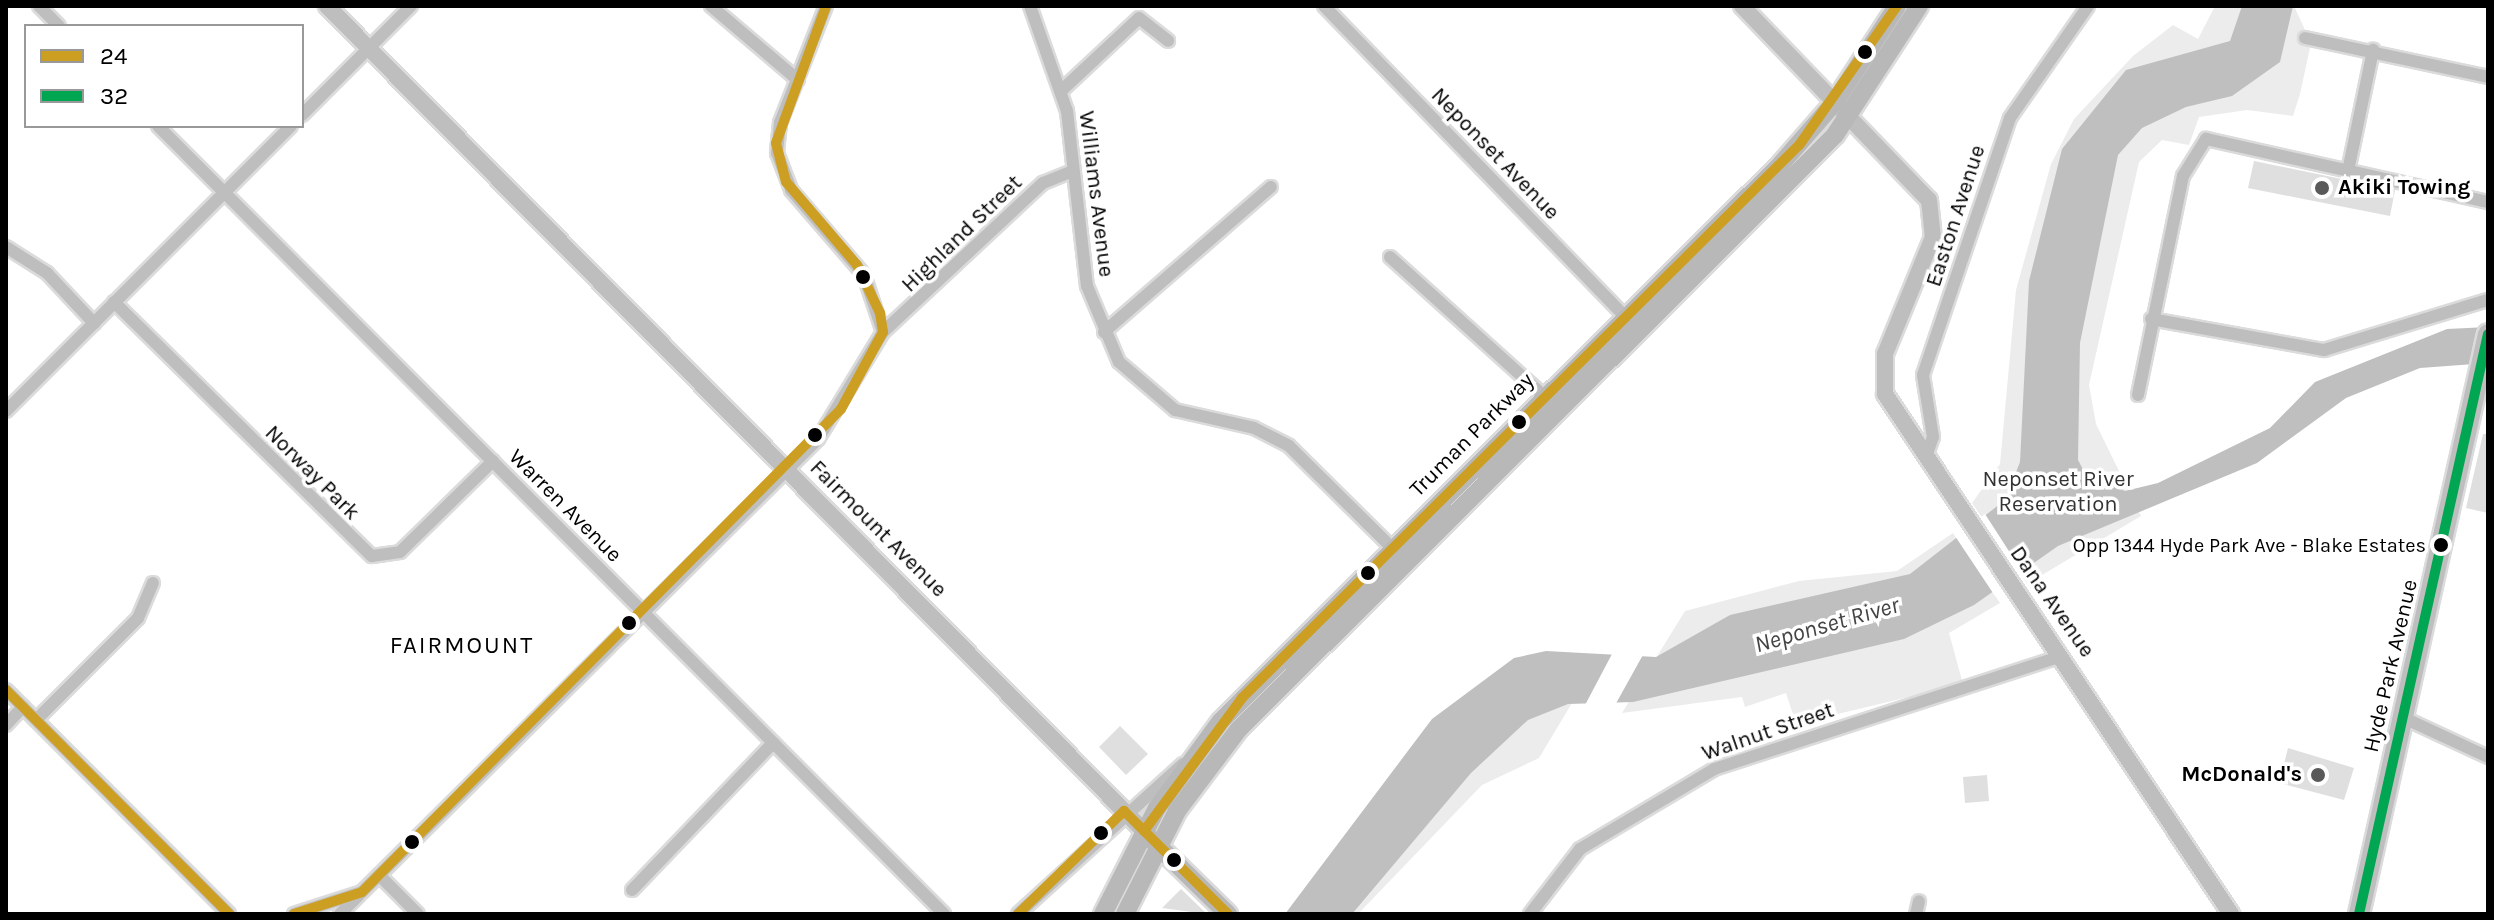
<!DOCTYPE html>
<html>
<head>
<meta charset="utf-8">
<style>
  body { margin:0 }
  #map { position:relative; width:2494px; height:920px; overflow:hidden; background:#fff; font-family:Karla,sans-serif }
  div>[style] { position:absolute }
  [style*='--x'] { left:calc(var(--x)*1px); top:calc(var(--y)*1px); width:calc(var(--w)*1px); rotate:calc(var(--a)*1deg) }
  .green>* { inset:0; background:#ececec }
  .water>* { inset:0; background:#bfbfbf }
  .pier>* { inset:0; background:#fff }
  .building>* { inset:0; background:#dfdfdf }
  .roads { filter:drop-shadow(2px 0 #dbdbdb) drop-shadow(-2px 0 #dbdbdb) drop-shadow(0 2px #dbdbdb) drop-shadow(0 -2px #dbdbdb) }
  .minor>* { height:12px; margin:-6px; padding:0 6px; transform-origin:6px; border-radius:6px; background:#bebebe }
  .tertiary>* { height:16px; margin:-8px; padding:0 8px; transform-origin:8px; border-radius:8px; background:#bebebe }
  .secondary>* { height:18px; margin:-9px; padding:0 9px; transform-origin:9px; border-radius:9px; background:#b8b8b8 }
  .primary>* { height:20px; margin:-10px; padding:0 10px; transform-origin:10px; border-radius:10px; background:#bebebe }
  .bus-1>* { height:10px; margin:-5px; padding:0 5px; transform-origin:5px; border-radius:5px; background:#cc9f23 }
  .bus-2>* { height:10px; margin:-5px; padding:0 5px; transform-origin:5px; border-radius:5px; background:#00a651 }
  .dots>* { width:22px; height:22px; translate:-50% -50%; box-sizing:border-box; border:4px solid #fff; border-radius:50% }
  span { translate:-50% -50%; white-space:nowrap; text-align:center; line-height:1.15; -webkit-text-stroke:7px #fff; paint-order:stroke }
  .bus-label { font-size:20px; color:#000 }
  .right { translate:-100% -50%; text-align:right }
  .street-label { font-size:22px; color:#000 }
  .poi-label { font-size:22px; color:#000; font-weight:700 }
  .left { translate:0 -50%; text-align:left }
  .park-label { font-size:22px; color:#333 }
  .water-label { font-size:24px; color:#444; font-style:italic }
  .neighbourhood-label { font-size:24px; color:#000; letter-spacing:2px }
  .frame { position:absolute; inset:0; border:8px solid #000; pointer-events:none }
  .legend { position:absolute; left:24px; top:24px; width:280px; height:104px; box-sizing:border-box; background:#fff; border:2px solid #999; margin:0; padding:10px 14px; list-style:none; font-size:24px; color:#000 }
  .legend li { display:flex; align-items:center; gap:16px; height:40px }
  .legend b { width:40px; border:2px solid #999 }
</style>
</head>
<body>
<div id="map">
  <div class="green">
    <i style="clip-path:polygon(2215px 6px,2294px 6px,2311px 43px,2300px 94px,2293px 116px,2247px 110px,2199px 117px,2189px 145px,2162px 140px,2139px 162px,2089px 385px,2096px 424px,2141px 516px,2027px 584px,1972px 503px,2000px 464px,2016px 290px,2051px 164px,2074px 119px,2133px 56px,2173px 25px,2198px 39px)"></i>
    <i style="clip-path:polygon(1953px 533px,2000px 603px,1949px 633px,1963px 684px,1796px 724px,1786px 693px,1745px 707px,1742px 697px,1622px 713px,1685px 611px,1799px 581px,1897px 571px)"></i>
    <i style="clip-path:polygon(1587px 678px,1539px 758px,1482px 785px,1358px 914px,1317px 914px,1447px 752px)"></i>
  </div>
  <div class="water">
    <i style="clip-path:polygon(2242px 6px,2293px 6px,2280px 62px,2232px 96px,2186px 107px,2142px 128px,2118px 155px,2080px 343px,2078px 460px,2086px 475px,2125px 491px,2158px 483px,2270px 428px,2315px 382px,2447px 329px,2488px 327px,2488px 363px,2420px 368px,2346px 398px,2257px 463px,2058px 546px,1974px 605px,1904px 639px,1633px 702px,1568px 704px,1528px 720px,1471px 773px,1352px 914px,1285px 914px,1432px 719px,1514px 658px,1546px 651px,1656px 657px,1730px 615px,1910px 574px,2005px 500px,2020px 462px,2029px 281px,2062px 149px,2126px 70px,2230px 41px)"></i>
  </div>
  <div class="pier">
    <i style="clip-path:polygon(1985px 514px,2025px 576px,1995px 596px,1955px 536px)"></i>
    <i style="clip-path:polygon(1644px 653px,1614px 707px,1584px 707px,1612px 654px)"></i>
  </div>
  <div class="building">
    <i style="clip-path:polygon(2254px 161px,2395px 190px,2390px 216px,2248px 188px)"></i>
    <i style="clip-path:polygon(2483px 434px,2488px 434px,2488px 513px,2466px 508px)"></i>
    <i style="clip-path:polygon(1120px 726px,1148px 754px,1126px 775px,1099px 747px)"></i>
    <i style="clip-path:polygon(2288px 748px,2354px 768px,2344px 800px,2279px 783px)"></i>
    <i style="clip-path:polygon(1987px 775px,1989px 801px,1965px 803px,1963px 777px)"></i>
    <i style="clip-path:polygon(1181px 889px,1207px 914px,1162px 908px)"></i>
  </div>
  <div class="roads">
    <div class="minor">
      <i style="--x:39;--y:6;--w:28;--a:45"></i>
      <i style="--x:711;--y:6;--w:114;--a:40.4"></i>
      <i style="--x:826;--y:6;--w:126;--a:111.5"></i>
      <i style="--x:780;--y:123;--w:30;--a:96"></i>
      <i style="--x:777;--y:153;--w:40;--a:69"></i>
      <i style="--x:791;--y:190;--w:112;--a:49.3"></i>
      <i style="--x:864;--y:275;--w:60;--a:71.6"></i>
      <i style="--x:1030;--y:6;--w:111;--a:70.6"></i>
      <i style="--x:1067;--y:111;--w:176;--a:83.5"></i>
      <i style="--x:1087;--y:286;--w:82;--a:67.2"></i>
      <i style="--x:1119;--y:362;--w:74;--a:40.6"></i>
      <i style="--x:1175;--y:410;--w:81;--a:12.8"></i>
      <i style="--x:1254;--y:428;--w:39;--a:27"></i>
      <i style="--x:1289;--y:446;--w:153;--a:44.7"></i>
      <i style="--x:1324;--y:6;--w:441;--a:45.9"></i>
      <i style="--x:2305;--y:38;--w:187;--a:12"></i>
      <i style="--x:1062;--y:90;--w:105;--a:-43.1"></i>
      <i style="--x:1139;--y:18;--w:37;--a:38"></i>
      <i style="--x:302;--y:115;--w:154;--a:-45"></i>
      <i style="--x:158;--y:126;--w:1113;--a:45.07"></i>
      <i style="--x:2348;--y:171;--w:124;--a:-78.3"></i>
      <i style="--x:6;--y:247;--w:49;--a:32.4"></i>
      <i style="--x:47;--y:273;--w:69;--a:46.8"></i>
      <i style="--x:1390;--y:257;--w:207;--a:42.1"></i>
      <i style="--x:114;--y:302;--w:362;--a:44.6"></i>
      <i style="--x:372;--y:556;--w:28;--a:-8"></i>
      <i style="--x:400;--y:552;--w:130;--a:-44.4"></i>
      <i style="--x:2151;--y:319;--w:176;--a:10.2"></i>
      <i style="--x:2324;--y:350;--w:171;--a:-17"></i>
      <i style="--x:1104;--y:332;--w:221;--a:-41"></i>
      <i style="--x:2138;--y:395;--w:224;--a:-78.4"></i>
      <i style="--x:2183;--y:176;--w:44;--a:-58.1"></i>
      <i style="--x:2206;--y:139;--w:289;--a:12.6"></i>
      <i style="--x:6;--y:411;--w:403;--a:-45"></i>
      <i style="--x:1926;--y:457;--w:21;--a:-71"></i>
      <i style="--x:1933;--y:437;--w:63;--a:-99.2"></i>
      <i style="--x:1923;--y:375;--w:271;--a:-71.3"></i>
      <i style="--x:2010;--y:118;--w:136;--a:-55.1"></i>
      <i style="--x:6;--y:690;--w:316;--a:45.1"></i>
      <i style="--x:2404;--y:718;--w:93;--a:24.9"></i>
      <i style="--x:36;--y:720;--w:144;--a:-45"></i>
      <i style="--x:138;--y:618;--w:38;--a:-67"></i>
      <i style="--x:6;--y:725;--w:25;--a:-47"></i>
      <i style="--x:379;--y:875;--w:55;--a:45"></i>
      <i style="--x:632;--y:890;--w:204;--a:-46.2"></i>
      <i style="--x:294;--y:914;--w:71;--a:-17.9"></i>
      <i style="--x:362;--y:892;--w:643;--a:-44.81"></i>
      <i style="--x:818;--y:439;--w:125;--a:-58.7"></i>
      <i style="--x:883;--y:332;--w:219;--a:-43"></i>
      <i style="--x:1043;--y:183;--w:32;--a:-22"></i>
      <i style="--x:340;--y:914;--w:27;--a:-45"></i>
      <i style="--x:1018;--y:914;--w:223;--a:-42.3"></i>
      <i style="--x:1530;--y:914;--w:82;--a:-52.4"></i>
      <i style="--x:1580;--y:849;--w:156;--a:-30.8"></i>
      <i style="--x:1714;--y:769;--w:365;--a:-18"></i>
      <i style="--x:1916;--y:914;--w:13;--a:-77"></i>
    </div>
    <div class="tertiary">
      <i style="--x:327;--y:6;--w:1161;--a:45.28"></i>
      <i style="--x:1742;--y:6;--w:269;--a:46.1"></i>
      <i style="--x:1929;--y:200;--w:37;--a:84"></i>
      <i style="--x:1933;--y:237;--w:126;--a:112.3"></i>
      <i style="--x:1885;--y:354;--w:40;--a:90"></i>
      <i style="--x:1885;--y:394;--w:625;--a:56.36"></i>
    </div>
    <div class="secondary">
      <i style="--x:1150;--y:838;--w:109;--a:44.3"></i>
      <i style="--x:1103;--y:914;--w:119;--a:-63"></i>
      <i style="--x:1157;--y:808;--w:108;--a:-53.7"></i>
      <i style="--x:1221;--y:721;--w:790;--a:-44.85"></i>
      <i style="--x:1781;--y:164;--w:82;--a:-48.9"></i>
      <i style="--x:1835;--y:102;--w:114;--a:-57.1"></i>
      <i style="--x:1125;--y:914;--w:115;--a:-63.2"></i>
      <i style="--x:1177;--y:811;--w:101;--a:-53"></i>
      <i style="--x:1238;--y:730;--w:843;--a:-44.9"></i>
      <i style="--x:1835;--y:135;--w:154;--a:-56.9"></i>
    </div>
    <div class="primary">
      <i style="--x:2359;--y:914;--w:594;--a:-77.46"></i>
    </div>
  </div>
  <div class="bus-1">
    <i style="--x:6;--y:690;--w:316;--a:45.1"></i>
    <i style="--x:1144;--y:831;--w:165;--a:-53.6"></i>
    <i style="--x:1242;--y:698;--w:786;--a:-44.79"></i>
    <i style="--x:1800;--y:144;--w:169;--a:-54.9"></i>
    <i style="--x:294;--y:914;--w:71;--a:-17.9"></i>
    <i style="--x:362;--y:892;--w:680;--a:-45.24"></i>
    <i style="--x:841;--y:409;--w:88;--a:-61.4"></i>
    <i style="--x:883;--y:332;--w:19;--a:-99"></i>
    <i style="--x:880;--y:313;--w:53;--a:-115.6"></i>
    <i style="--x:857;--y:265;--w:109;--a:-130.5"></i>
    <i style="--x:786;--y:182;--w:40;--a:-104.4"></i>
    <i style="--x:776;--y:143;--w:146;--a:-69.9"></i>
    <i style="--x:1018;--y:914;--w:148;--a:-44.2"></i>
    <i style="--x:1124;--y:811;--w:146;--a:44.7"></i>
  </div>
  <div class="bus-2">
    <i style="--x:2359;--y:914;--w:594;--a:-77.46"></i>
  </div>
  <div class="dots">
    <i style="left:1865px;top:52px;background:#000"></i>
    <i style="left:2322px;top:188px;background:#595959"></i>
    <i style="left:863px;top:277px;background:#000"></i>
    <i style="left:1519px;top:422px;background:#000"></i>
    <i style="left:815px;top:435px;background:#000"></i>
    <i style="left:2441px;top:545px;background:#000"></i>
    <i style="left:1368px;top:573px;background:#000"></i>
    <i style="left:629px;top:623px;background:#000"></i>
    <i style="left:2318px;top:775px;background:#595959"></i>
    <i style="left:1101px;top:833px;background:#000"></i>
    <i style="left:412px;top:842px;background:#000"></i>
    <i style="left:1174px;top:860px;background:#000"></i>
  </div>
  <div class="bus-label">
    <span class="right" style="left:2426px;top:545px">Opp 1344 Hyde Park Ave - Blake Estates</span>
  </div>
  <div class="street-label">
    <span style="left:1495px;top:154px;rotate:46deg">Neponset Avenue</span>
    <span style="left:1096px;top:194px;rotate:83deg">Williams Avenue</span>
    <span style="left:1956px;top:216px;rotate:-72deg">Easton Avenue</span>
    <span style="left:962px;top:234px;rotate:-44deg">Highland Street</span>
    <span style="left:1472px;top:435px;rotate:-45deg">Truman Parkway</span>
    <span style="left:312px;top:473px;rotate:45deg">Norway Park</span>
    <span style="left:565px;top:506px;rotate:45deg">Warren Avenue</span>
    <span style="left:878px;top:529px;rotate:45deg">Fairmount Avenue</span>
    <span style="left:2052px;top:602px;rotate:55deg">Dana Avenue</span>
    <span style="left:2391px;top:666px;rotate:-77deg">Hyde Park Avenue</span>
    <span style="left:1768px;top:732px;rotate:-19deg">Walnut Street</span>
  </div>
  <div class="poi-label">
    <span class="left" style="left:2338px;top:188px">Akiki Towing</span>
    <span class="right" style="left:2302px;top:775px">McDonald's</span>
  </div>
  <div class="park-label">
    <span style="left:2058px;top:492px">Neponset River<br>Reservation</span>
  </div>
  <div class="water-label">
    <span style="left:1827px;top:625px;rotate:-16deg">Neponset River</span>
  </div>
  <div class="neighbourhood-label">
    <span style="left:462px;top:646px">FAIRMOUNT</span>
  </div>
  <div class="frame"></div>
  <ul class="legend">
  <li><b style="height:10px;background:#cc9f23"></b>24</li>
  <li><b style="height:10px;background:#00a651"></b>32</li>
  </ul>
</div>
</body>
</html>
